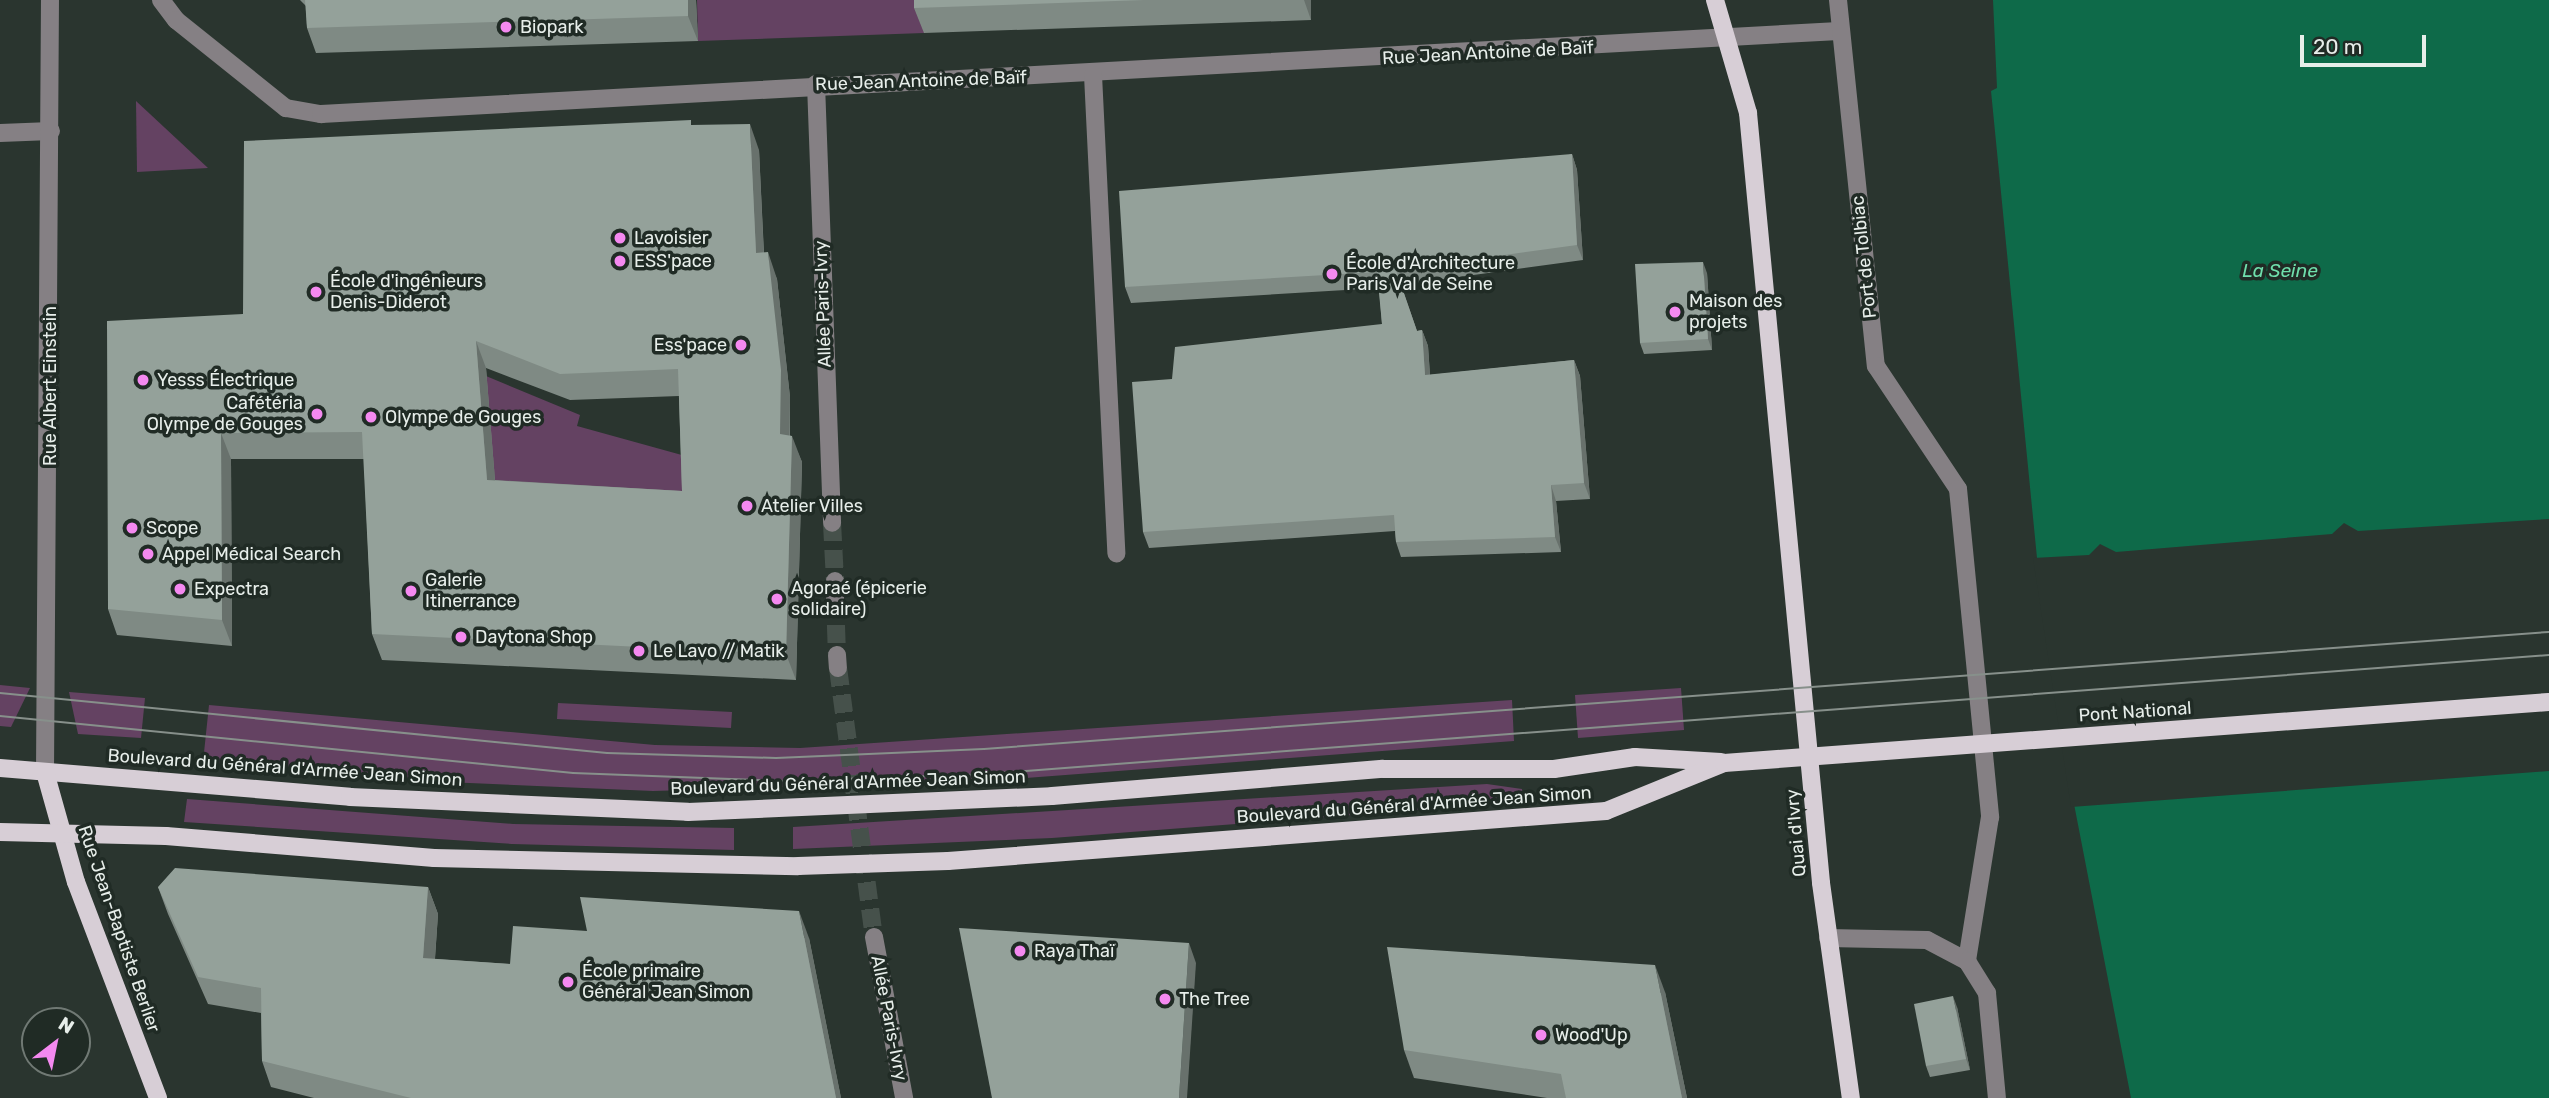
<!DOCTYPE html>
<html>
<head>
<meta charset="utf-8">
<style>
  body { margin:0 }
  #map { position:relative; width:2549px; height:1098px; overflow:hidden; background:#2a352f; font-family:Rubik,sans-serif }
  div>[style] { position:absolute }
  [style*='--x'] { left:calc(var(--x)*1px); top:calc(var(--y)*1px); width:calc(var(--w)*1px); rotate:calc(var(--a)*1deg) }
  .green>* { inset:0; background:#644262 }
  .water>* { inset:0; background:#0e6a49 }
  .pier>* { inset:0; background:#2a352f }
  .minor-tunnel>* { height:18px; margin-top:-9px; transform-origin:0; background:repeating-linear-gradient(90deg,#46514b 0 18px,transparent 0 27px) }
  .minor>* { height:18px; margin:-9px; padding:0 9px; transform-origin:9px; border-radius:9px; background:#858084 }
  .major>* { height:18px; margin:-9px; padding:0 9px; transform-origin:9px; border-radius:9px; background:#d7ced6 }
  .tram>* { height:2px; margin:-1px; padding:0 1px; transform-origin:1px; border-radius:1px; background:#87908b }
  .major-bridge>* { height:18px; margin:-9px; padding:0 9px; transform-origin:9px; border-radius:9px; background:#d7ced6 }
  .wall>* { inset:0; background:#7f8a84 }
  .shaded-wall>* { inset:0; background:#68716c }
  .building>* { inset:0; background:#94a19a }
  .dots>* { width:19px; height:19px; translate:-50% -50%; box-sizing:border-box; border:4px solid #202b25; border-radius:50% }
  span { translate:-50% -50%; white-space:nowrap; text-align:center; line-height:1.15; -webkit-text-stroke:7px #202b25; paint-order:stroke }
  .poi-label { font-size:18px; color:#e7eeea }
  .left { translate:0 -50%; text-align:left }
  .right { translate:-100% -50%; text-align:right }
  .street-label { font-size:18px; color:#e7eeea }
  .water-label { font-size:19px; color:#6fdfac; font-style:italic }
  .north { position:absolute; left:21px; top:1007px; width:70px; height:70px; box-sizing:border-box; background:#202b25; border:2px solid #707974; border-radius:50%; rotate:32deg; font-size:19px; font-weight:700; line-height:28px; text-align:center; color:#e7eeea }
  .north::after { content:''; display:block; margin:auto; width:24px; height:32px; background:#f489f0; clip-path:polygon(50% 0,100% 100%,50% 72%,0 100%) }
  .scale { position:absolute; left:2300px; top:35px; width:126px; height:32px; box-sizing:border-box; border:4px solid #e7eeea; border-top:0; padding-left:9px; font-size:21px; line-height:24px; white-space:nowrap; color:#e7eeea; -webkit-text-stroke:5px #202b25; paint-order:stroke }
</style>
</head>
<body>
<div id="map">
  <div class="green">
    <i style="clip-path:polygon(697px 0,922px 0,924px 33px,698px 41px)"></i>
    <i style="clip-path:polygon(136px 101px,150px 114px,208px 168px,137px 172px)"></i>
    <i style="clip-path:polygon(486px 376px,580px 415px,577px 426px,689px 457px,691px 518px,497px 506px)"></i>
    <i style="clip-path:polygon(0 685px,30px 688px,11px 727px,0 726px)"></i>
    <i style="clip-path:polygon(1681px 688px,1684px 730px,1578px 738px,1575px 695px)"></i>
    <i style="clip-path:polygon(69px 692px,145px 698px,141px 738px,78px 734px)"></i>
    <i style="clip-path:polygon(1512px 700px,1514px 741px,986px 781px,653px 791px,423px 781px,203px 762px,209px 705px,655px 745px,800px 748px)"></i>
    <i style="clip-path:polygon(558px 703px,732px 712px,731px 728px,557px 719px)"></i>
    <i style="clip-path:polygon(1487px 784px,1522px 789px,1523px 802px,1052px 838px,793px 849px,793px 827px)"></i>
    <i style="clip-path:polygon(187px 799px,513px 824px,734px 828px,734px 850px,512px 844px,184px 822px)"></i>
  </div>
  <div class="water">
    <i style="clip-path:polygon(1993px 0,2549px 0,2549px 1098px,2131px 1098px,2068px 773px,2037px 558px,1991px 91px,1997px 88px)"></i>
  </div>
  <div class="pier">
    <i style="clip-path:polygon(2549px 519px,2549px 771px,2071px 807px,2033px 558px,2089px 555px,2100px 544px,2116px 552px,2332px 534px,2344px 523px,2358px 531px)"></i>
  </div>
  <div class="minor-tunnel">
    <i style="--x:832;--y:523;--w:58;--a:87"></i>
    <i style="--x:835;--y:598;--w:57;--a:88"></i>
    <i style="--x:838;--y:668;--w:271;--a:82.4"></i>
  </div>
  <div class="minor">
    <i style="--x:161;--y:0;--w:25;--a:53"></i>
    <i style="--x:176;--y:20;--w:141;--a:38.7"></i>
    <i style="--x:286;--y:108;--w:36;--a:10"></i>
    <i style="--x:321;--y:114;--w:1520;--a:-3.13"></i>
    <i style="--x:1838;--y:0;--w:368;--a:84.1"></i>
    <i style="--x:1876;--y:366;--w:148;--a:56.3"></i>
    <i style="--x:1958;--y:489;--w:330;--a:84.4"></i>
    <i style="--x:1990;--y:817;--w:146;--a:99.1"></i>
    <i style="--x:1093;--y:75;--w:479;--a:87.2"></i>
    <i style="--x:816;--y:84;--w:439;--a:87.9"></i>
    <i style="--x:0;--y:133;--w:51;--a:-2.2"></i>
    <i style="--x:835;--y:581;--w:17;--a:90"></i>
    <i style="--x:837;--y:655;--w:13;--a:86"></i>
    <i style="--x:45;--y:772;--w:772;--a:-89.63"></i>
    <i style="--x:874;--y:937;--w:164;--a:79.4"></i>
    <i style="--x:1828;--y:938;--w:99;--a:1.2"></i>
    <i style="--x:1927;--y:940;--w:45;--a:27.7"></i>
    <i style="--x:1967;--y:961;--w:38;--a:58"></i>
    <i style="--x:1987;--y:993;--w:105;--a:84.6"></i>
  </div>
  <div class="major">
    <i style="--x:1715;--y:0;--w:118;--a:73.7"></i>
    <i style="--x:1748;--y:113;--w:773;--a:84.58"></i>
    <i style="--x:1821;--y:883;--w:217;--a:82.1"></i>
    <i style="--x:0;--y:768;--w:351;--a:4.7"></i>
    <i style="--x:350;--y:797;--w:338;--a:2.5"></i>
    <i style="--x:688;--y:812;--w:364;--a:-2.5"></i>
    <i style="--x:1052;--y:796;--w:332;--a:-4.7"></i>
    <i style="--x:1383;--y:769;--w:171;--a:0"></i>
    <i style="--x:1554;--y:769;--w:82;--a:-8.4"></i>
    <i style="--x:1635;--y:757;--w:86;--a:3.3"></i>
    <i style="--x:45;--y:772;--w:114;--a:74.3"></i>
    <i style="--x:76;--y:882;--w:231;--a:69.2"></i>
    <i style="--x:0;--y:832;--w:166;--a:1.4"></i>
    <i style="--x:166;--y:836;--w:269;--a:4.7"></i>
    <i style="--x:434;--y:858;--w:364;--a:1.3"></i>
    <i style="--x:798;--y:866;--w:150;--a:-1.9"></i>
    <i style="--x:948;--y:861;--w:660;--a:-4.35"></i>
    <i style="--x:1606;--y:811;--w:127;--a:-22.1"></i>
  </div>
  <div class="tram">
    <i style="--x:0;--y:693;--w:610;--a:5.65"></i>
    <i style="--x:607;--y:753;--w:169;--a:1.7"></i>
    <i style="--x:776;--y:758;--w:208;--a:-2.5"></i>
    <i style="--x:984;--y:749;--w:1569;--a:-4.28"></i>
    <i style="--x:0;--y:716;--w:576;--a:5.68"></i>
    <i style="--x:573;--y:773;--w:206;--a:2.2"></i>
    <i style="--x:779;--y:781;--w:206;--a:-1.9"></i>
    <i style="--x:985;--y:774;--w:1569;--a:-4.35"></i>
  </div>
  <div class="major-bridge">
    <i style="--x:1724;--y:763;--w:827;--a:-4.23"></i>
  </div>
  <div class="wall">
    <i style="clip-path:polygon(300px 0,696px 0,698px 41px,316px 53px,307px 28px,306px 6px)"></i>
    <i style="clip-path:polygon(914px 0,1316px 0,1311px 0,1311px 20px,924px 33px,914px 8px)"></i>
    <i style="clip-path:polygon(evenodd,693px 125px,759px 150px,764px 253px,777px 279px,790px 397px,790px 435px,802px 462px,796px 680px,382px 660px,372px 634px,364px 459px,231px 459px,232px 646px,117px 635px,108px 609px,243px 314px,693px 125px,486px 368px,570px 400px,679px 396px,682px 491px,495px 480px,486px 368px)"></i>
    <i style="clip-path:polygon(1572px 154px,1577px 170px,1583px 260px,1401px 285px,1417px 331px,1422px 330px,1428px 346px,1430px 375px,1574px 360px,1580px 376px,1590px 499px,1556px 501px,1561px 552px,1401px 557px,1396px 542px,1395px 531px,1149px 548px,1143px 532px,1382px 324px,1379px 288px,1131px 303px,1125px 287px)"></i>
    <i style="clip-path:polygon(1707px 273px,1712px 350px,1644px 354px,1640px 343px)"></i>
    <i style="clip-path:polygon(158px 887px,428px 887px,438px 914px,435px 959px,510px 964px,587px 931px,809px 938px,841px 1098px,314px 1098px,271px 1087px,262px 1061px,261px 1013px,208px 1004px,168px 914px)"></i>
    <i style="clip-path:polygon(1665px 992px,1687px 1098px,1547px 1098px,1414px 1078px,1404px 1050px)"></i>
    <i style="clip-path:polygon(1957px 1007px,1970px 1070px,1930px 1077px,1926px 1066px)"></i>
  </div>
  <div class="shaded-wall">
    <i style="clip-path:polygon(688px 0,696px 0,698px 41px,688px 16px)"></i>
    <i style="clip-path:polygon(1304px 0,1311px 0,1311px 20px)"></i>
    <i style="clip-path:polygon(750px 124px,759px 150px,765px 280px,756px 253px)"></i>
    <i style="clip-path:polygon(1572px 154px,1577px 170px,1583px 260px,1577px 245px)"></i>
    <i style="clip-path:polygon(768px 252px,777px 279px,790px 397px,789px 461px,780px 434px)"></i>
    <i style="clip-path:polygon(1703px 262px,1707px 273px,1712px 350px,1708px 339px)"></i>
    <i style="clip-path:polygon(1422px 330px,1428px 346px,1431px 391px,1425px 375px)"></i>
    <i style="clip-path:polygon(476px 341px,486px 368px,497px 506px,487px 480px)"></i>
    <i style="clip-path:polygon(1574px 360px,1580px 376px,1590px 499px,1584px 483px)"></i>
    <i style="clip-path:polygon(221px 433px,231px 459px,232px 646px,222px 620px)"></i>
    <i style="clip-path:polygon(792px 436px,802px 462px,796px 680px,786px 654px)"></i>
    <i style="clip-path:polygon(1551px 485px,1556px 501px,1561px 552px,1555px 537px)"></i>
    <i style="clip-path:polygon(428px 887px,438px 914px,433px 985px,423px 958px)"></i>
    <i style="clip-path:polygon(799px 911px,809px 938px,841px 1098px,836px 1098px)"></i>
    <i style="clip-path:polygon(1189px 943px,1196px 963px,1187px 1098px,1179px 1098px)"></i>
    <i style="clip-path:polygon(1655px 965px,1665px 992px,1687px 1098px,1682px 1098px)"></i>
    <i style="clip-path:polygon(1953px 996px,1957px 1007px,1970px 1070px,1966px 1059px)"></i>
  </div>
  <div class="building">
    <i style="clip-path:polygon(305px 0,688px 0,688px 16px,307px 28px)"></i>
    <i style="clip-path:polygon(914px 0,1144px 0,914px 8px)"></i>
    <i style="clip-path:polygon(evenodd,691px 120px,691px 125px,750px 124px,756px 253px,768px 252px,781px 370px,780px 434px,792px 436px,786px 654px,372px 634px,362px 432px,221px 433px,222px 620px,108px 609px,107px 321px,243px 314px,244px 141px,691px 120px,476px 341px,560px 374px,678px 369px,682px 491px,487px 480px,476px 341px)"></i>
    <i style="clip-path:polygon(1572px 154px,1577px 245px,1396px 270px,1417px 331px,1422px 330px,1425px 375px,1574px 360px,1584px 483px,1551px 485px,1555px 537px,1396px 542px,1394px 515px,1143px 532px,1132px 382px,1172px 379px,1175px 347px,1382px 324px,1377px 272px,1125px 287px,1119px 191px)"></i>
    <i style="clip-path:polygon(1703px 262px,1708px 339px,1640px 343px,1635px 264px)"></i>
    <i style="clip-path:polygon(175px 868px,428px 887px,423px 958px,510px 964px,513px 926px,587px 931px,580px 897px,799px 911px,836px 1098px,411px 1098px,262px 1061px,261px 988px,198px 977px,158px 887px)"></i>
    <i style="clip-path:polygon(959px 928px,1189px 943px,1179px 1098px,992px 1098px)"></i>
    <i style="clip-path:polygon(1387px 947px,1655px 965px,1682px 1098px,1566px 1098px,1561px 1074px,1404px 1050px)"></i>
    <i style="clip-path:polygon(1953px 996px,1966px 1059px,1926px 1066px,1914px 1004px)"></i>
  </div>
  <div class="dots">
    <i style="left:506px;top:27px;background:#f489f0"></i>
    <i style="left:620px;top:238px;background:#f489f0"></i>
    <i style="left:620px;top:261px;background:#f489f0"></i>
    <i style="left:1332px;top:274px;background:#f489f0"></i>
    <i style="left:316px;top:292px;background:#f489f0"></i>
    <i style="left:1675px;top:312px;background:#f489f0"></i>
    <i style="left:741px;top:345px;background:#f489f0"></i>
    <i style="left:143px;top:380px;background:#f489f0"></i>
    <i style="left:317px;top:414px;background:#f489f0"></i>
    <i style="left:371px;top:417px;background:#f489f0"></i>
    <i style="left:747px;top:506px;background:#f489f0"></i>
    <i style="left:132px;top:528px;background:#f489f0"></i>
    <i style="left:148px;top:554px;background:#f489f0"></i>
    <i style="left:180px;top:589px;background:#f489f0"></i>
    <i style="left:411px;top:591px;background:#f489f0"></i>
    <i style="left:777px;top:599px;background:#f489f0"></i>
    <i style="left:461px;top:637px;background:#f489f0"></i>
    <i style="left:639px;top:651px;background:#f489f0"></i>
    <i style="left:1020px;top:951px;background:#f489f0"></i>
    <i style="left:568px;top:982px;background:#f489f0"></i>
    <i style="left:1165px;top:999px;background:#f489f0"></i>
    <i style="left:1541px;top:1035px;background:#f489f0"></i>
  </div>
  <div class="poi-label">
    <span class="left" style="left:520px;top:27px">Biopark</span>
    <span class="left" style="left:634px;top:238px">Lavoisier</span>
    <span class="left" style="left:634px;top:261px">ESS'pace</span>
    <span class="left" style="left:1346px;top:274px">École d'Architecture<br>Paris Val de Seine</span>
    <span class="left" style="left:330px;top:292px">École d'ingénieurs<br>Denis-Diderot</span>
    <span class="left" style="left:1689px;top:312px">Maison des<br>projets</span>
    <span class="right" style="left:727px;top:345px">Ess'pace</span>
    <span class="left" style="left:157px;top:380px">Yesss Électrique</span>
    <span class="right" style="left:303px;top:414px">Cafétéria<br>Olympe de Gouges</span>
    <span class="left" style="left:385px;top:417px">Olympe de Gouges</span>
    <span class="left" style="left:761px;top:506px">Atelier Villes</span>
    <span class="left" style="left:146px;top:528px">Scope</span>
    <span class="left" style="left:162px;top:554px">Appel Médical Search</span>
    <span class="left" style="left:425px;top:591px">Galerie<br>Itinerrance</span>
    <span class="left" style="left:194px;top:589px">Expectra</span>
    <span class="left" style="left:791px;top:599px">Agoraé (épicerie<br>solidaire)</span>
    <span class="left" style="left:475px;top:637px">Daytona Shop</span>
    <span class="left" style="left:653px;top:651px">Le Lavo // Matik</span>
    <span class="left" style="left:1034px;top:951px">Raya Thaï</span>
    <span class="left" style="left:582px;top:982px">École primaire<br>Général Jean Simon</span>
    <span class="left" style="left:1179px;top:999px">The Tree</span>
    <span class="left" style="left:1555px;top:1035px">Wood'Up</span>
  </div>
  <div class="street-label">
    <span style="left:1488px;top:53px;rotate:-3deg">Rue Jean Antoine de Baïf</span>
    <span style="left:921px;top:81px;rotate:-2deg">Rue Jean Antoine de Baïf</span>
    <span style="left:1864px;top:257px;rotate:-96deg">Port de Tolbiac</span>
    <span style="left:823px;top:304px;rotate:-92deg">Allée Paris-Ivry</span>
    <span style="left:50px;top:386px;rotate:-90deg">Rue Albert Einstein</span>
    <span style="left:2135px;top:712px;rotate:-4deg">Pont National</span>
    <span style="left:285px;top:768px;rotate:4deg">Boulevard du Général d'Armée Jean Simon</span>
    <span style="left:848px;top:783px;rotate:-2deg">Boulevard du Général d'Armée Jean Simon</span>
    <span style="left:1414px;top:805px;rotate:-4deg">Boulevard du Général d'Armée Jean Simon</span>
    <span style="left:1796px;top:833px;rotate:-95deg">Quai d'Ivry</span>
    <span style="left:119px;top:929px;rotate:71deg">Rue Jean-Baptiste Berlier</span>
    <span style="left:889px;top:1018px;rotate:79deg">Allée Paris-Ivry</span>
  </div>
  <div class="water-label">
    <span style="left:2280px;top:271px">La Seine</span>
  </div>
  <div class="north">N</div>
  <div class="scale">20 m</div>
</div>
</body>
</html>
